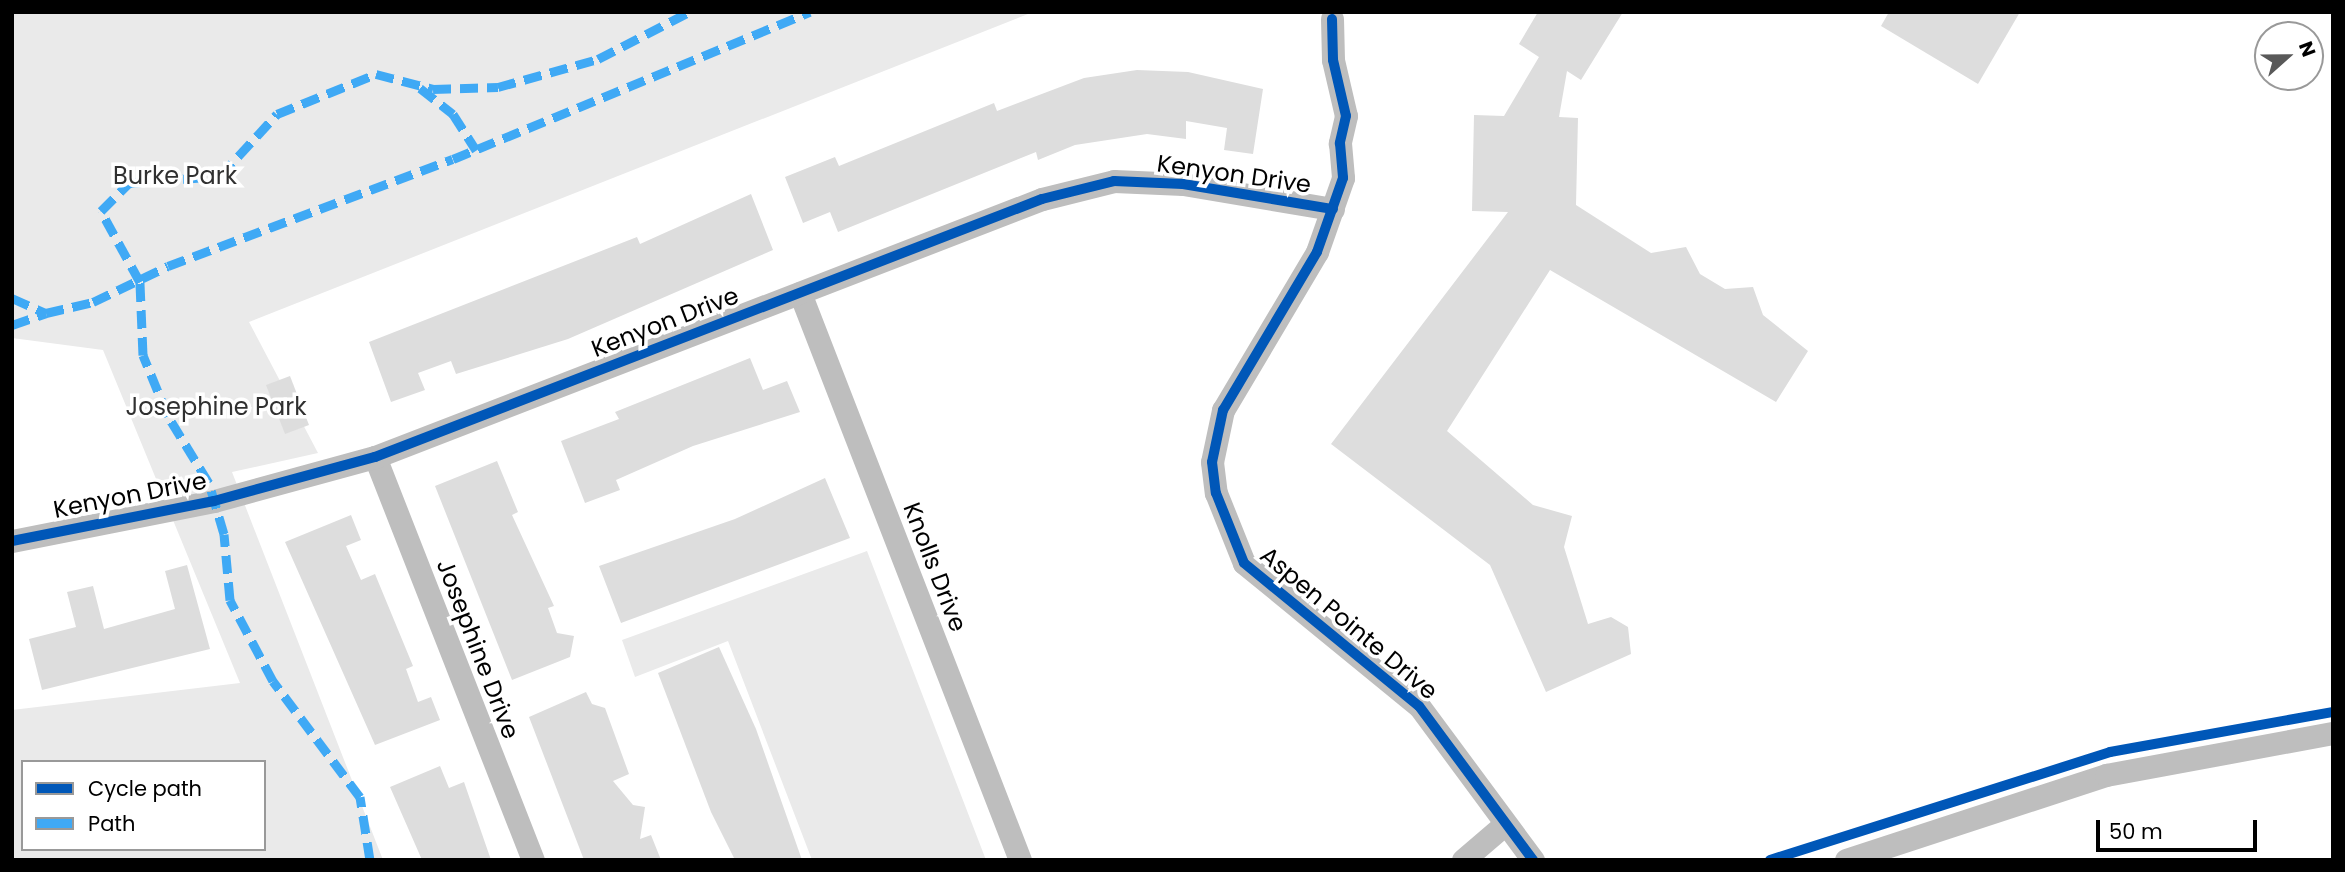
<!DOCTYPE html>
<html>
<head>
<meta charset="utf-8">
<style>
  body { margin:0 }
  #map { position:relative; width:2345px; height:872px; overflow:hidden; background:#fff; font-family:Poppins,sans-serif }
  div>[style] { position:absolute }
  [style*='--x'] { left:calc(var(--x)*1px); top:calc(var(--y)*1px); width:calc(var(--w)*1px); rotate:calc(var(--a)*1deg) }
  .green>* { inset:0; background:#eaeaea }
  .building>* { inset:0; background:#ddd }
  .minor>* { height:23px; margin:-11.5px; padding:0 11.5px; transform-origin:11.5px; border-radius:11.5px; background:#bebebe }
  .quiet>* { height:9px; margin-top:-4.5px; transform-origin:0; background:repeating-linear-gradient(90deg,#3fa9f5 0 18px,transparent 0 27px) }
  .cycleway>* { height:10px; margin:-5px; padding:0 5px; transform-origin:5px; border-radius:5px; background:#0057b8 }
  span { translate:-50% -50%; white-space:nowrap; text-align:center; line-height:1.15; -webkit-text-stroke:7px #fff; paint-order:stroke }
  .street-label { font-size:24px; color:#000 }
  .park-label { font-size:24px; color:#303030 }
  .frame { position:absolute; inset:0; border:14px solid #000; pointer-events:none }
  .legend { position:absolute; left:21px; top:760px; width:245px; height:91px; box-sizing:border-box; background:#fff; border:2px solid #999; margin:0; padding:9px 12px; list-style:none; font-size:21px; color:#000 }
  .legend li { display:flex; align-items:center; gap:14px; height:35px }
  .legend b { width:35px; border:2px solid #999 }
  .north { position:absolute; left:2254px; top:21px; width:70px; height:70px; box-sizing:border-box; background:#fff; border:2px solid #999; border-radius:50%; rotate:69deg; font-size:19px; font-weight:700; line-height:28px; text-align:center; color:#000 }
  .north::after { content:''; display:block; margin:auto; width:24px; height:32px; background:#595959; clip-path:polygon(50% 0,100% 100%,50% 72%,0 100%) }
  .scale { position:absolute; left:2096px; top:820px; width:161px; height:32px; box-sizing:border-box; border:4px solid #000; border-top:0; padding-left:9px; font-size:21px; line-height:24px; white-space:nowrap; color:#000; -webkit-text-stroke:5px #fff; paint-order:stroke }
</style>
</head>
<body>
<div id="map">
  <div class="green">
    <i style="clip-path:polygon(evenodd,12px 12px,1033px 12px,249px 322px,318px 453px,232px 472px,383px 860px,12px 860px,12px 710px,240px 683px,103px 350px,12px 338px,12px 12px,23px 762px,264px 762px,264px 849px,23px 849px,23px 762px)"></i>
    <i style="clip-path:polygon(867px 551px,986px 860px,812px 860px,728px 641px,635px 677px,622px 640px)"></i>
  </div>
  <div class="building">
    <i style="clip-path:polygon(1538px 12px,1623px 12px,1581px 80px,1567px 71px,1559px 117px,1578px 118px,1576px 205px,1651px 253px,1686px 247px,1700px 274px,1725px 289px,1753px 287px,1763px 315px,1808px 351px,1776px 402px,1550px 270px,1447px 431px,1533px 505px,1572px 516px,1564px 547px,1588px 624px,1611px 617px,1628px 627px,1631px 654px,1546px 692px,1490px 565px,1331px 444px,1508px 212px,1472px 211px,1474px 115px,1504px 116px,1539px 57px,1519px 44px)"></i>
    <i style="clip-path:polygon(1889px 12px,2020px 12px,1978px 84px,1881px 26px)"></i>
    <i style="clip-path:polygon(1137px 70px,1188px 72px,1263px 89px,1253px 154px,1224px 150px,1227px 128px,1186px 121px,1186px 139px,1147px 134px,1075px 145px,1038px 160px,1036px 152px,838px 232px,830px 212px,803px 223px,785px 177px,835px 157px,839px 166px,994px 103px,997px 111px,1084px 78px)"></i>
    <i style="clip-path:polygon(751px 194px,773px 250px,568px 339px,456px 374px,451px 361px,418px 373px,425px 390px,391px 402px,369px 342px,637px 237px,640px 244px)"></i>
    <i style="clip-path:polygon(750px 358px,763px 390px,787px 381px,800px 412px,693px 446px,616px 480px,620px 490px,585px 503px,561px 441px,619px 419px,615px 412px)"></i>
    <i style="clip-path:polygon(290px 376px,309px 425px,285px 434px,266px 385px)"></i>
    <i style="clip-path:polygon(497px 461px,518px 512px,512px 515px,554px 606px,548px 608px,557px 633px,574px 636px,570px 657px,512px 680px,435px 486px)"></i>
    <i style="clip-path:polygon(825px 478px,850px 538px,621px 623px,599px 566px,735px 519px)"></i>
    <i style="clip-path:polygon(351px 515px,361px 540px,346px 546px,361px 580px,375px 574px,413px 666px,406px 669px,418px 702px,431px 697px,440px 720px,375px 745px,285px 542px)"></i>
    <i style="clip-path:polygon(187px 565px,210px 649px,42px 690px,29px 639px,76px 627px,67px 592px,93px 586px,104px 629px,175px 609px,165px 571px)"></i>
    <i style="clip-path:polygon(719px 647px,756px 729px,802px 860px,735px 860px,711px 812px,658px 673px)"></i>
    <i style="clip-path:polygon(586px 692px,592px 704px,605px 708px,629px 774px,613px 781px,633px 805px,645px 807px,640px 839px,651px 835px,661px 860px,584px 860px,529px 717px)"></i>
    <i style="clip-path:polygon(440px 766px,449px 788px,464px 782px,491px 860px,422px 860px,390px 787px)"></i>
  </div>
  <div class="minor">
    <i style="--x:1332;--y:19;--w:41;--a:88.6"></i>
    <i style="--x:1333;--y:60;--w:57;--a:76.9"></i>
    <i style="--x:1346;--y:116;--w:28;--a:103"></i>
    <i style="--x:1340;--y:143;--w:35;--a:85"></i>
    <i style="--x:1343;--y:178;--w:78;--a:109.4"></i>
    <i style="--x:1317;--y:252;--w:184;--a:120.7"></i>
    <i style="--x:1223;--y:410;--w:53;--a:101.9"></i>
    <i style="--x:1212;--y:462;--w:31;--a:83"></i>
    <i style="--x:1216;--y:493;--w:75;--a:68.2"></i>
    <i style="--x:1244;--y:563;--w:226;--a:39.3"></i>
    <i style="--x:1419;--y:706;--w:192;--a:53.5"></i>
    <i style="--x:800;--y:293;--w:608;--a:68.79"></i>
    <i style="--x:375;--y:457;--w:433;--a:68.6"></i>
    <i style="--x:12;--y:541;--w:206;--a:-11.2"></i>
    <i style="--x:214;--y:501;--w:167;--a:-15.3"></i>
    <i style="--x:375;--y:457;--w:715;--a:-21.15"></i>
    <i style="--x:1042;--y:199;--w:74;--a:-14"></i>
    <i style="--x:1114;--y:181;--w:69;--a:2.5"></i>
    <i style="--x:1183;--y:184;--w:152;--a:9.5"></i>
    <i style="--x:1463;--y:860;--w:55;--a:-40.6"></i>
    <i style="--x:1846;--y:860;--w:274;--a:-18.1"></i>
    <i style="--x:2106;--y:775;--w:231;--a:-10.5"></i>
  </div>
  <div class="quiet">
    <i style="--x:420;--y:88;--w:42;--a:38.2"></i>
    <i style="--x:453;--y:114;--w:43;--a:57.4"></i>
    <i style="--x:12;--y:298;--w:37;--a:24"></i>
    <i style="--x:46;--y:313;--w:48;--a:-13.2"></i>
    <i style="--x:93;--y:302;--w:83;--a:-25.6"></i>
    <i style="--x:168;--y:266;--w:304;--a:-20.6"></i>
    <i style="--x:453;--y:159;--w:386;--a:-22.4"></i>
    <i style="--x:12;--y:325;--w:36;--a:-19"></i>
    <i style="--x:370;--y:860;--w:64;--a:-99"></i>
    <i style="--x:360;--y:797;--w:145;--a:-126.9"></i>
    <i style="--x:273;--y:681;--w:92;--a:-118"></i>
    <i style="--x:230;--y:600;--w:66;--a:-95.2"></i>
    <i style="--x:224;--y:534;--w:53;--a:-106.4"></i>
    <i style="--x:209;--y:483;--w:79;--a:-121.5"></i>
    <i style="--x:168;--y:416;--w:66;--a:-112.3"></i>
    <i style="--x:143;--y:355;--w:73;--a:-92.4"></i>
    <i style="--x:140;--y:282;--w:81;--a:-118.8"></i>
    <i style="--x:101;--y:211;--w:40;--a:-45"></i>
    <i style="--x:129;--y:183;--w:91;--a:-4.4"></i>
    <i style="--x:220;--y:176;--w:84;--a:-47.4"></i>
    <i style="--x:277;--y:114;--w:107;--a:-22"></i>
    <i style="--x:376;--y:74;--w:59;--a:14.7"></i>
    <i style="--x:433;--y:89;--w:65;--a:-1.8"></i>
    <i style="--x:498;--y:87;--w:104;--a:-15.6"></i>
    <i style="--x:598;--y:59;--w:102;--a:-27.3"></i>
  </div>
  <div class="cycleway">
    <i style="--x:1332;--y:19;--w:41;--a:88.6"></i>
    <i style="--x:1333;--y:60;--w:57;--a:76.9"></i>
    <i style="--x:1346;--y:116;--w:28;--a:103"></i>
    <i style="--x:1340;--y:143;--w:35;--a:85"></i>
    <i style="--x:1343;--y:178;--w:78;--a:109.4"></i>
    <i style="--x:1317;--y:252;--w:184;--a:120.7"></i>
    <i style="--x:1223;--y:410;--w:53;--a:101.9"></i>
    <i style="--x:1212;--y:462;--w:31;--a:83"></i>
    <i style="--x:1216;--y:493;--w:75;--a:68.2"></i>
    <i style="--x:1244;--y:563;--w:226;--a:39.3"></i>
    <i style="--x:1419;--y:706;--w:192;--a:53.5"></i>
    <i style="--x:12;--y:541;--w:206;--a:-11.2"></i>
    <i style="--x:214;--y:501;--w:167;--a:-15.3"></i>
    <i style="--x:375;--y:457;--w:715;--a:-21.15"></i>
    <i style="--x:1042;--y:199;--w:74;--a:-14"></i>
    <i style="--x:1114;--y:181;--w:69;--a:2.5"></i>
    <i style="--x:1183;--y:184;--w:152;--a:9.5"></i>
    <i style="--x:1770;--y:860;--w:357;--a:-17.6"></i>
    <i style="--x:2110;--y:752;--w:227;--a:-10.2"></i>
  </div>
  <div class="street-label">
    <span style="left:1234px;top:174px;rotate:8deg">Kenyon Drive</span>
    <span style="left:665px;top:322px;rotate:-21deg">Kenyon Drive</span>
    <span style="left:130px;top:495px;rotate:-11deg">Kenyon Drive</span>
    <span style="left:935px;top:567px;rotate:69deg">Knolls Drive</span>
    <span style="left:1349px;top:623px;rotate:40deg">Aspen Pointe Drive</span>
    <span style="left:478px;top:649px;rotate:69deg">Josephine Drive</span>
  </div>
  <div class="park-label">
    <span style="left:175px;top:176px">Burke Park</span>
    <span style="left:216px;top:407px">Josephine Park</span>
  </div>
  <div class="frame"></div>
  <ul class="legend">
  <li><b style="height:9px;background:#0057b8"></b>Cycle path</li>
  <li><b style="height:9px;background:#3fa9f5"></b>Path</li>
  </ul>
  <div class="north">N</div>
  <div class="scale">50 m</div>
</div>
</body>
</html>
